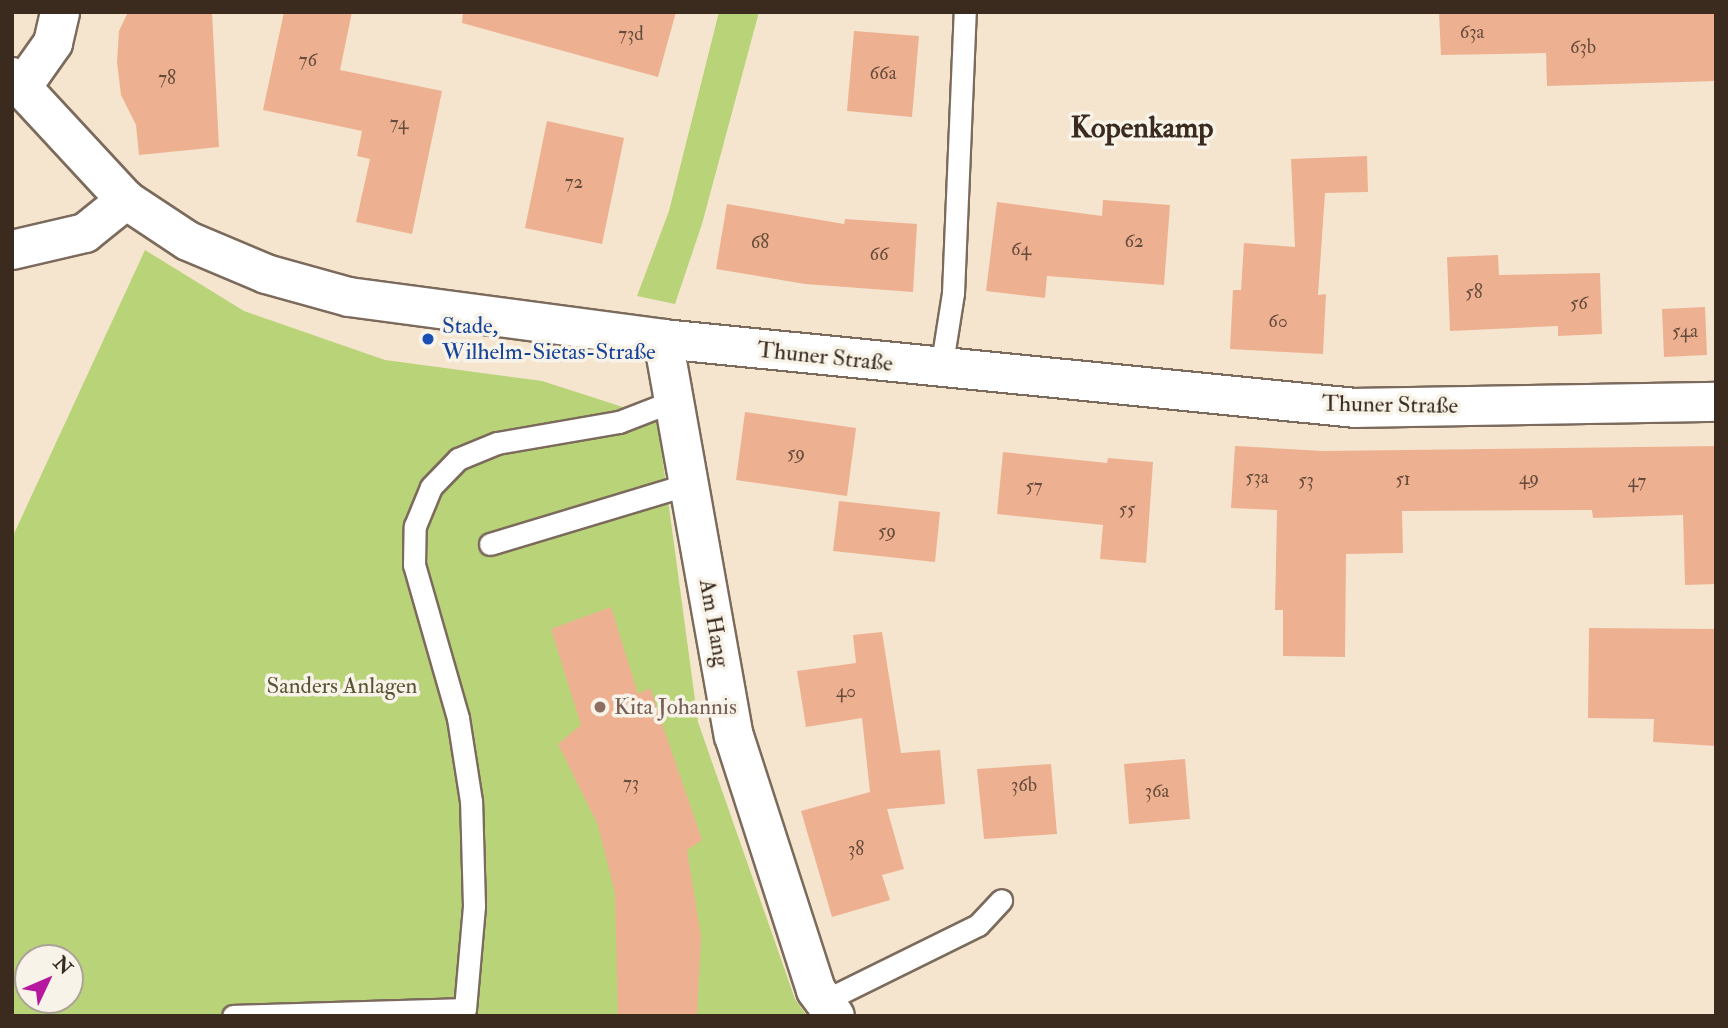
<!DOCTYPE html>
<html>
<head>
<meta charset="utf-8">
<style>
  body { margin:0 }
  #map { position:relative; width:1728px; height:1028px; overflow:hidden; background:#f5e5ce; font-family:"IM FELL Double Pica",serif }
  div>[style] { position:absolute }
  [style*='--x'] { left:calc(var(--x)*1px); top:calc(var(--y)*1px); width:calc(var(--w)*1px); rotate:calc(var(--a)*1deg) }
  .green>* { inset:0; background:#b9d378 }
  .building>* { inset:0; background:#edb192 }
  .roads { filter:drop-shadow(2px 0 #7c6b5c) drop-shadow(-2px 0 #7c6b5c) drop-shadow(0 2px #7c6b5c) drop-shadow(0 -2px #7c6b5c) }
  .lane>* { height:21px; margin:-10.5px; padding:0 10.5px; transform-origin:10.5px; border-radius:10.5px; background:#fff }
  .street>* { height:38px; margin:-19px; padding:0 19px; transform-origin:19px; border-radius:19px; background:#fff }
  .dots>* { width:19px; height:19px; translate:-50% -50%; box-sizing:border-box; border:4px solid #f7f3e8; border-radius:50% }
  span { translate:-50% -50%; white-space:nowrap; text-align:center; line-height:1.15; -webkit-text-stroke:7px #f7f3e8; paint-order:stroke }
  .number-label { font-size:19px; color:#684c3b }
  .number-label span { -webkit-text-stroke-width:0 }
  .transit-label { font-size:23px; color:#164399 }
  .left { translate:0 -50%; text-align:left }
  .street-label { font-size:23px; color:#3b2a1e }
  .park-label { font-size:23px; color:#5a5434 }
  .education-label { font-size:23px; color:#785e54 }
  .district-label { font-size:30px; color:#3b2a1e; font-weight:700 }
  .frame { position:absolute; inset:0; border:14px solid #3b2a1e; pointer-events:none }
  .north { position:absolute; left:14px; top:944px; width:70px; height:70px; box-sizing:border-box; background:#f7f3e8; border:2px solid #aca397; border-radius:50%; rotate:46deg; font-size:19px; font-weight:700; line-height:28px; text-align:center; color:#3b2a1e }
  .north::after { content:''; display:block; margin:auto; width:24px; height:32px; background:#b5179e; clip-path:polygon(50% 0,100% 100%,50% 72%,0 100%) }
</style>
</head>
<body>
<div id="map">
  <div class="green">
    <i style="clip-path:polygon(719px 12px,759px 12px,702px 224px,675px 304px,637px 296px,669px 211px)"></i>
    <i style="clip-path:polygon(evenodd,145px 250px,244px 311px,385px 360px,542px 381px,657px 418px,698px 722px,795px 999px,807px 1016px,12px 1016px,12px 538px,145px 250px,28px 958px,70px 958px,70px 1000px,28px 1000px,28px 958px)"></i>
  </div>
  <div class="building">
    <i style="clip-path:polygon(128px 12px,212px 12px,219px 147px,139px 155px,136px 125px,121px 95px,117px 62px,119px 31px)"></i>
    <i style="clip-path:polygon(284px 12px,352px 12px,340px 70px,442px 91px,412px 234px,356px 222px,370px 159px,357px 156px,362px 131px,263px 110px)"></i>
    <i style="clip-path:polygon(463px 12px,676px 12px,658px 77px,462px 23px)"></i>
    <i style="clip-path:polygon(1439px 12px,1716px 12px,1716px 81px,1547px 86px,1546px 53px,1441px 55px)"></i>
    <i style="clip-path:polygon(854px 31px,919px 36px,912px 117px,847px 111px)"></i>
    <i style="clip-path:polygon(547px 121px,624px 138px,602px 244px,525px 228px)"></i>
    <i style="clip-path:polygon(1367px 156px,1368px 192px,1325px 193px,1318px 295px,1326px 294px,1323px 354px,1230px 349px,1233px 290px,1241px 290px,1244px 243px,1295px 247px,1291px 159px)"></i>
    <i style="clip-path:polygon(1103px 200px,1170px 205px,1164px 285px,1047px 276px,1045px 298px,986px 291px,997px 202px,1102px 216px)"></i>
    <i style="clip-path:polygon(727px 204px,844px 224px,845px 219px,917px 224px,913px 292px,805px 284px,716px 269px)"></i>
    <i style="clip-path:polygon(1498px 255px,1499px 275px,1600px 273px,1602px 334px,1558px 336px,1558px 326px,1450px 331px,1447px 257px)"></i>
    <i style="clip-path:polygon(1705px 307px,1707px 355px,1664px 357px,1662px 309px)"></i>
    <i style="clip-path:polygon(745px 412px,856px 428px,847px 496px,736px 480px)"></i>
    <i style="clip-path:polygon(1235px 446px,1323px 451px,1716px 446px,1716px 584px,1685px 585px,1683px 515px,1593px 518px,1592px 510px,1402px 511px,1403px 553px,1346px 554px,1345px 657px,1283px 656px,1283px 610px,1275px 610px,1277px 510px,1231px 508px)"></i>
    <i style="clip-path:polygon(1003px 452px,1107px 463px,1108px 458px,1153px 462px,1146px 563px,1100px 559px,1103px 525px,997px 514px)"></i>
    <i style="clip-path:polygon(839px 501px,940px 512px,935px 562px,833px 551px)"></i>
    <i style="clip-path:polygon(611px 607px,638px 694px,650px 688px,702px 840px,687px 850px,701px 937px,697px 1016px,618px 1016px,615px 893px,598px 825px,558px 744px,581px 725px,551px 629px)"></i>
    <i style="clip-path:polygon(1589px 628px,1716px 629px,1716px 746px,1653px 742px,1654px 719px,1588px 718px)"></i>
    <i style="clip-path:polygon(882px 632px,901px 753px,940px 750px,945px 804px,887px 809px,904px 869px,882px 875px,890px 900px,832px 917px,801px 811px,870px 792px,862px 718px,806px 727px,797px 671px,856px 663px,853px 635px)"></i>
    <i style="clip-path:polygon(1185px 759px,1190px 819px,1129px 824px,1124px 764px)"></i>
    <i style="clip-path:polygon(1051px 764px,1057px 834px,984px 839px,977px 769px)"></i>
  </div>
  <div class="roads">
    <div class="lane">
      <i style="--x:941;--y:369;--w:77;--a:-81"></i>
      <i style="--x:953;--y:293;--w:281;--a:-87.6"></i>
      <i style="--x:490;--y:544;--w:208;--a:-16.8"></i>
      <i style="--x:824;--y:1001;--w:172;--a:-26.3"></i>
      <i style="--x:978;--y:925;--w:34;--a:-47"></i>
      <i style="--x:233;--y:1016;--w:232;--a:-1.7"></i>
      <i style="--x:465;--y:1009;--w:103;--a:-85"></i>
      <i style="--x:474;--y:906;--w:105;--a:-91.6"></i>
      <i style="--x:471;--y:801;--w:84;--a:-98.9"></i>
      <i style="--x:458;--y:718;--w:159;--a:-106"></i>
      <i style="--x:414;--y:565;--w:39;--a:-89"></i>
      <i style="--x:415;--y:526;--w:42;--a:-67.7"></i>
      <i style="--x:431;--y:487;--w:39;--a:-46"></i>
      <i style="--x:458;--y:459;--w:42;--a:-22.3"></i>
      <i style="--x:497;--y:443;--w:124;--a:-9.8"></i>
      <i style="--x:619;--y:422;--w:58;--a:-21.3"></i>
    </div>
    <div class="street">
      <i style="--x:12;--y:77;--w:168;--a:47.2"></i>
      <i style="--x:126;--y:200;--w:74;--a:33.5"></i>
      <i style="--x:188;--y:241;--w:85;--a:22.9"></i>
      <i style="--x:266;--y:274;--w:86;--a:15.5"></i>
      <i style="--x:349;--y:297;--w:317;--a:7.6"></i>
      <i style="--x:663;--y:339;--w:696;--a:5.69"></i>
      <i style="--x:1356;--y:408;--w:360;--a:-1"></i>
      <i style="--x:22;--y:87;--w:54;--a:-54.8"></i>
      <i style="--x:53;--y:43;--w:32;--a:-77"></i>
      <i style="--x:12;--y:250;--w:75;--a:-13.1"></i>
      <i style="--x:85;--y:233;--w:53;--a:-38.8"></i>
      <i style="--x:663;--y:339;--w:403;--a:79.9"></i>
      <i style="--x:734;--y:736;--w:267;--a:72.1"></i>
      <i style="--x:816;--y:990;--w:32;--a:54"></i>
    </div>
  </div>
  <div class="dots">
    <i style="left:428px;top:339px;background:#1a4fb4"></i>
    <i style="left:600px;top:707px;background:#8d6e63"></i>
  </div>
  <div class="number-label">
    <span style="left:1472px;top:33px">63a</span>
    <span style="left:631px;top:35px">73d</span>
    <span style="left:1583px;top:48px">63b</span>
    <span style="left:308px;top:61px">76</span>
    <span style="left:883px;top:74px">66a</span>
    <span style="left:167px;top:79px">78</span>
    <span style="left:399px;top:124px">74</span>
    <span style="left:574px;top:183px">72</span>
    <span style="left:1134px;top:242px">62</span>
    <span style="left:760px;top:243px">68</span>
    <span style="left:1021px;top:250px">64</span>
    <span style="left:879px;top:255px">66</span>
    <span style="left:1474px;top:293px">58</span>
    <span style="left:1579px;top:304px">56</span>
    <span style="left:1278px;top:322px">60</span>
    <span style="left:1685px;top:332px">54a</span>
    <span style="left:796px;top:454px">59</span>
    <span style="left:1257px;top:478px">53a</span>
    <span style="left:1529px;top:479px">49</span>
    <span style="left:1403px;top:480px">51</span>
    <span style="left:1306px;top:481px">53</span>
    <span style="left:1637px;top:482px">47</span>
    <span style="left:1034px;top:487px">57</span>
    <span style="left:1127px;top:510px">55</span>
    <span style="left:887px;top:532px">59</span>
    <span style="left:846px;top:692px">40</span>
    <span style="left:631px;top:784px">73</span>
    <span style="left:1024px;top:786px">36b</span>
    <span style="left:1157px;top:792px">36a</span>
    <span style="left:856px;top:850px">38</span>
  </div>
  <div class="transit-label">
    <span class="left" style="left:442px;top:339px">Stade,<br>Wilhelm-Sietas-Straße</span>
  </div>
  <div class="street-label">
    <span style="left:825px;top:357px;rotate:6deg">Thuner Straße</span>
    <span style="left:1390px;top:405px;rotate:1deg">Thuner Straße</span>
    <span style="left:714px;top:623px;rotate:80deg">Am Hang</span>
  </div>
  <div class="park-label">
    <span style="left:342px;top:686px">Sanders Anlagen</span>
  </div>
  <div class="education-label">
    <span class="left" style="left:614px;top:707px">Kita Johannis</span>
  </div>
  <div class="district-label">
    <span style="left:1142px;top:128px">Kopenkamp</span>
  </div>
  <div class="frame"></div>
  <div class="north">N</div>
</div>
</body>
</html>
